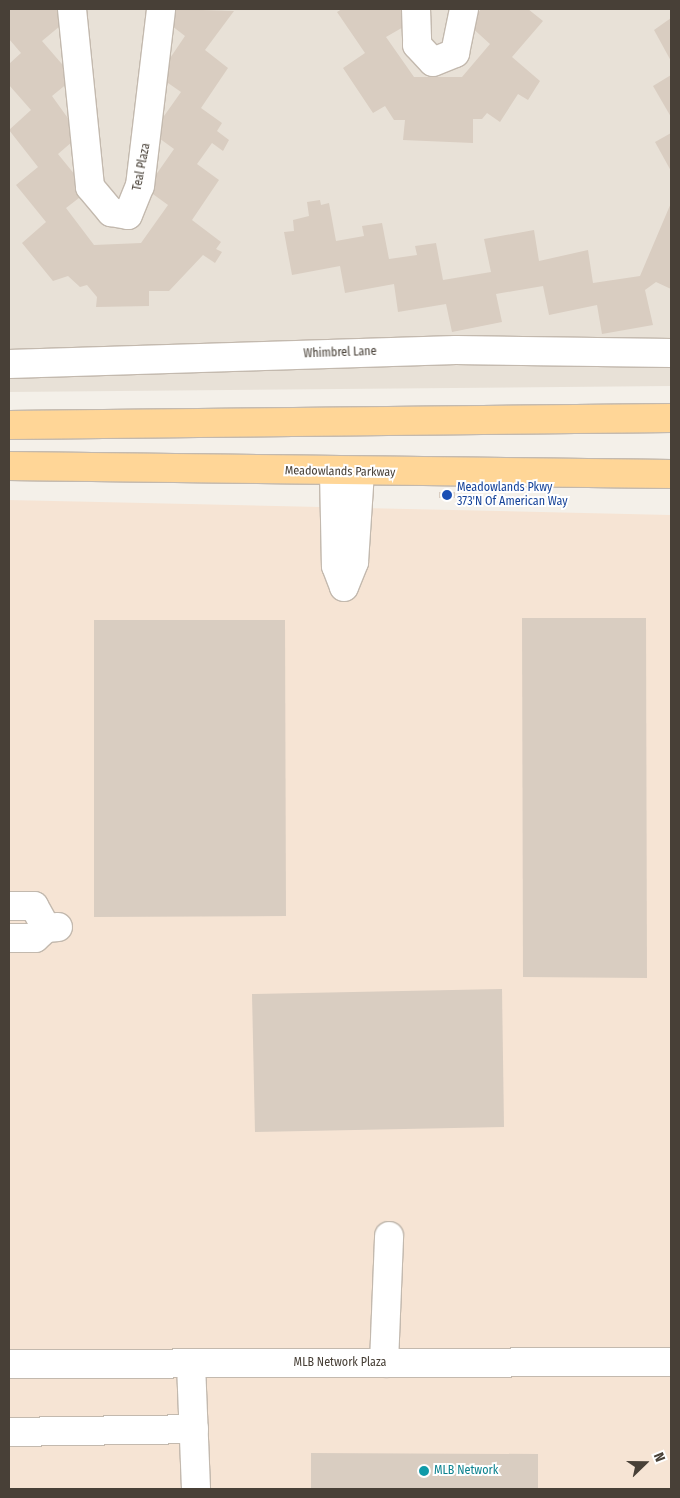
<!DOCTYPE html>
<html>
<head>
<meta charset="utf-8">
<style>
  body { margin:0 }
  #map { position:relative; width:680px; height:1498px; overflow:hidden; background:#f4f0e9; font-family:"Fira Sans Condensed",sans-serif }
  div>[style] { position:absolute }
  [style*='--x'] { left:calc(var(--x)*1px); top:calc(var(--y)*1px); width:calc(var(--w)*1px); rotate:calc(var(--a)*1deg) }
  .residential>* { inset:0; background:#e8e1d7 }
  .commercial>* { inset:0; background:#f6e4d4 }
  .building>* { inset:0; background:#d9cdc1 }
  .roads { filter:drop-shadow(1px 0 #c3b9ae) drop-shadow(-1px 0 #c3b9ae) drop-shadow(0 1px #c3b9ae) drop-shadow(0 -1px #c3b9ae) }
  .minor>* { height:28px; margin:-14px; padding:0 14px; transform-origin:14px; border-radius:14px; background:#fff }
  .major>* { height:28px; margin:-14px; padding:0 14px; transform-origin:14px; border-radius:14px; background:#ffd697 }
  .dots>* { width:14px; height:14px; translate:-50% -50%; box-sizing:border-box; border:2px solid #fff; border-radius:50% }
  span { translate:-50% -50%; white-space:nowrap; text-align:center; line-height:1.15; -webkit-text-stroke:4px #fff; paint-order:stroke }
  .street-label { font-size:12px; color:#484037 }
  .transit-label { font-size:12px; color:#164399 }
  .left { translate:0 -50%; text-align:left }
  .culture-label { font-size:12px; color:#0d838f }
  .frame { position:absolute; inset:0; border:10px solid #484037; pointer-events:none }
  .north { position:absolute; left:620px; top:1438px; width:50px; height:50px; -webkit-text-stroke:4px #fff; paint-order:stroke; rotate:68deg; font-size:14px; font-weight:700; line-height:20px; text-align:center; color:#484037 }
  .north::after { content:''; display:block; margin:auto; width:18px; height:22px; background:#484037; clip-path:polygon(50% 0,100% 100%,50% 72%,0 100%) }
</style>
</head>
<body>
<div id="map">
  <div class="residential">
    <i style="clip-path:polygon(9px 9px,671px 9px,671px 386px,9px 392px)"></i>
  </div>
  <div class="commercial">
    <i style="clip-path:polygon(9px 500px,671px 515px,671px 1489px,9px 1489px)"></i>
  </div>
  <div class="building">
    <i style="clip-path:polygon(9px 9px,56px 9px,66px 21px,42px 41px,74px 78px,52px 96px,80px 135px,58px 154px,88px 191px,66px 208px,94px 245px,141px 243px,168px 205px,146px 189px,174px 149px,152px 133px,181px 92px,158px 76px,185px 36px,163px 19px,170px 9px,234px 11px,205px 50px,228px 68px,201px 108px,222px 123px,217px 131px,229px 140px,223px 151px,212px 143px,197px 164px,219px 180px,192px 220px,221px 242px,216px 249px,222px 252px,215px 263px,203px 255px,169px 291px,149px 291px,149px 306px,96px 307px,97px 297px,87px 285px,80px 287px,68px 276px,53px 281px,22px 243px,46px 222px,16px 185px,38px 167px,9px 130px,31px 110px,9px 85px,9px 64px,21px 53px,9px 39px)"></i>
    <i style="clip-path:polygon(342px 9px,403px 9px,412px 22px,386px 37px,414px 77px,462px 77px,490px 44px,469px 25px,481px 9px,528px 9px,543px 21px,512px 57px,540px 81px,528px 100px,518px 94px,500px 122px,487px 113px,482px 119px,473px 119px,473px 143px,403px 140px,405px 120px,394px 120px,385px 106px,373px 113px,343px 68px,365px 53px,337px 12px)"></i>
    <i style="clip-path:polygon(671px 18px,671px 61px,654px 30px)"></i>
    <i style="clip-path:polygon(671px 75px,671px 117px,653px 86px)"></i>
    <i style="clip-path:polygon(671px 133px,671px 171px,655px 142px)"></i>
    <i style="clip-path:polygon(320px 200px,321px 205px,329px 203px,336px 241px,364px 236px,362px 226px,382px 223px,389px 259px,417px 255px,415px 246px,436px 243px,443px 280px,491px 272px,484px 239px,534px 230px,539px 261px,588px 250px,593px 283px,640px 276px,671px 203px,671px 289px,656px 282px,645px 290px,653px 325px,602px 334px,597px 305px,549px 315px,543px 286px,496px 294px,502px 322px,452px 332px,446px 304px,398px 312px,394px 284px,345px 293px,340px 266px,292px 275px,284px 232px,294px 231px,293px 220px,309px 216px,307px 202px)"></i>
    <i style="clip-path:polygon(439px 492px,455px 492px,455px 498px,439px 498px)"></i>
    <i style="clip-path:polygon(522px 618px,646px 618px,647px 978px,523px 977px)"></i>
    <i style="clip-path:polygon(94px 620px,285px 620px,286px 916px,94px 917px)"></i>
    <i style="clip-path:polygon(502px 989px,504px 1127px,255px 1132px,252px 994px)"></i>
    <i style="clip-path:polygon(311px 1453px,538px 1454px,538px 1489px,311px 1489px)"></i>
  </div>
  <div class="roads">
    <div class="minor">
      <i style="--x:72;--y:9;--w:179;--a:84.2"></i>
      <i style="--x:90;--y:187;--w:33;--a:50"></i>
      <i style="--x:111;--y:212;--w:17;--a:10"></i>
      <i style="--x:128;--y:215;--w:31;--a:-68"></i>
      <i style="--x:140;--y:186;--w:178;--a:-83.2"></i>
      <i style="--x:416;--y:9;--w:36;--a:88"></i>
      <i style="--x:417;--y:45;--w:23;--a:47"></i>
      <i style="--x:433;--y:62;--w:24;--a:-22"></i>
      <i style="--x:455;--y:53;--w:45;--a:-78.4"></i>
      <i style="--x:9;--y:364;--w:447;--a:-1.8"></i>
      <i style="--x:456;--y:350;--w:215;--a:0.8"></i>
      <i style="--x:334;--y:472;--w:94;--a:88.8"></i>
      <i style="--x:336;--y:566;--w:22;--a:69"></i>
      <i style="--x:344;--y:587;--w:27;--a:-68"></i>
      <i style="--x:354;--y:562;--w:90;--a:-86.2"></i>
      <i style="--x:9;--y:906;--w:25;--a:0"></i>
      <i style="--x:34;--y:906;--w:25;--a:61"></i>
      <i style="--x:9;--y:938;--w:26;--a:0"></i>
      <i style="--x:35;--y:938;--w:15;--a:-42"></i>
      <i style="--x:46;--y:928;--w:12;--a:-5"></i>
      <i style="--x:384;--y:1363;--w:127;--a:-87.7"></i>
      <i style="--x:9;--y:1364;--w:662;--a:-0.17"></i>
      <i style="--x:191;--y:1364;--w:125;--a:87.7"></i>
      <i style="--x:9;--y:1432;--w:185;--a:-0.9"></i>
    </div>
    <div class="major">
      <i style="--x:9;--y:425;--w:662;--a:-0.61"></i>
      <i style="--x:9;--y:466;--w:662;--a:0.69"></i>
    </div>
  </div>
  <div class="dots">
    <i style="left:447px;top:495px;background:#1a4fb4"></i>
    <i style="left:424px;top:1471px;background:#0f9aa8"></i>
  </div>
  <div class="street-label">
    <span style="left:142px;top:167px;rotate:-79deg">Teal Plaza</span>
    <span style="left:340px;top:353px;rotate:-2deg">Whimbrel Lane</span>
    <span style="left:340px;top:472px;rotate:1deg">Meadowlands Parkway</span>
    <span style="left:340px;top:1363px">MLB Network Plaza</span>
  </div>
  <div class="transit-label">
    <span class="left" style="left:457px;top:495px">Meadowlands Pkwy<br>373'N Of American Way</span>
  </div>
  <div class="culture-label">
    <span class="left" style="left:434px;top:1471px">MLB Network</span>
  </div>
  <div class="frame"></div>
  <div class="north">N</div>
</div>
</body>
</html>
